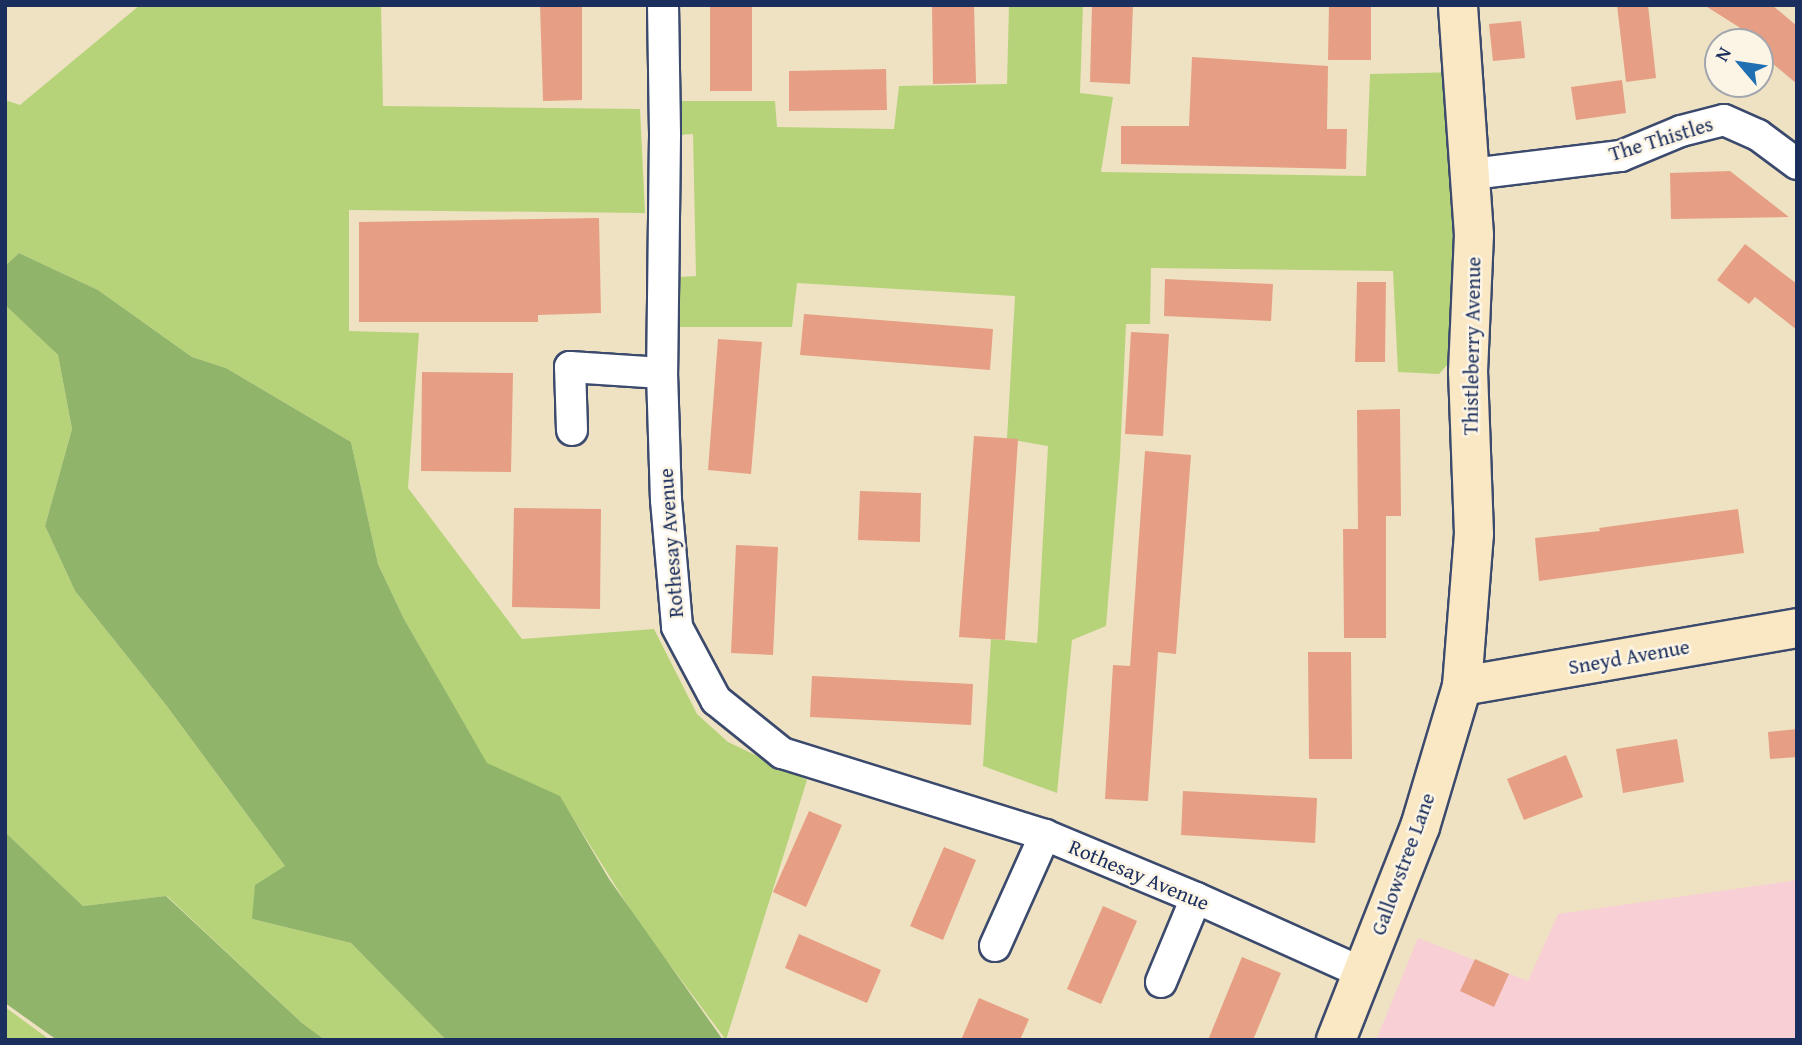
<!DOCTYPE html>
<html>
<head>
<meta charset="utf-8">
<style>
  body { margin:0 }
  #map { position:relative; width:1802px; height:1045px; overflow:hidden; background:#eee2c2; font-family:"Gentium Book Plus",serif }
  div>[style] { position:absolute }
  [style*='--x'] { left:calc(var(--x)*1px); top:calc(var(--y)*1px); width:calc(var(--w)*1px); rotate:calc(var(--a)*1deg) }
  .built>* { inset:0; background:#f7cfd4 }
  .green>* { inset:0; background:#b6d37a }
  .forest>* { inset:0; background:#90b56a }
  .building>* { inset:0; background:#e69f84 }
  .roads { filter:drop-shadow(2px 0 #3b4a6d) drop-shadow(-2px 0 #3b4a6d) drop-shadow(0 2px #3b4a6d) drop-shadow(0 -2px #3b4a6d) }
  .street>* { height:30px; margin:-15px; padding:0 15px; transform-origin:15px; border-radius:15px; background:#fff }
  .secondary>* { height:38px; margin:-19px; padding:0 19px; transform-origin:19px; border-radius:19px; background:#fae7c3 }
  span { translate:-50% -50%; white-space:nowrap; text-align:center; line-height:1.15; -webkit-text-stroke:5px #fcf5e5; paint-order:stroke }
  .street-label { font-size:21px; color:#1b2f5e }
  .frame { position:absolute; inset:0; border:7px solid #1b2f5e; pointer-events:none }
  .north { position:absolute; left:1704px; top:28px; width:70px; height:70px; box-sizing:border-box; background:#fcf5e5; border:2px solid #a2a6af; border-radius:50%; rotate:299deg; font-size:19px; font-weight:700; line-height:28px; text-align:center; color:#1b2f5e }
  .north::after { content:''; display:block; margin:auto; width:24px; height:32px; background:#1f6fb2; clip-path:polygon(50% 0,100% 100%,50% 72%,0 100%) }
</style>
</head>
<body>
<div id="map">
  <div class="built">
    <i style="clip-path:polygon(1797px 880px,1797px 1040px,1376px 1040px,1418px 938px,1528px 981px,1558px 914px)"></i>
  </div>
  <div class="green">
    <i style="clip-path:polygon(140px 5px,381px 5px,383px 106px,640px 109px,645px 213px,349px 210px,349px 331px,419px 333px,408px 488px,522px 639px,654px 629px,697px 714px,728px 742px,807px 780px,726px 1040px,638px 922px,560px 797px,487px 764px,404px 619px,378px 564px,351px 442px,226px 368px,192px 357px,98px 290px,19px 253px,5px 266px,5px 100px,20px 105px)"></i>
    <i style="clip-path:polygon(1009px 5px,1083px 5px,1080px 93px,1113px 97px,1101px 172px,1366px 176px,1370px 74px,1463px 72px,1471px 338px,1439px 374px,1398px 372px,1393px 271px,1151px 268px,1150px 324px,1126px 324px,1120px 457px,1106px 626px,1072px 640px,1057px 793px,983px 766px,991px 639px,1037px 643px,1038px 629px,1048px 446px,1007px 439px,1015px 296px,797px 283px,792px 327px,663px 327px,663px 278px,696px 276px,693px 134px,665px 136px,665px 101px,775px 101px,777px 127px,894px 129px,899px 86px,1007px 84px)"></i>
    <i style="clip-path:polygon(5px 305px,58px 355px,72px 429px,45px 526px,75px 591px,166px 705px,285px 866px,252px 919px,351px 943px,446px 1040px,325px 1040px,302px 1023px,167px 896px,83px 906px,5px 832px)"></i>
    <i style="clip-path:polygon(5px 1007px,50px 1040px,5px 1040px)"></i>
  </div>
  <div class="forest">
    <i style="clip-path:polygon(19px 253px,98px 290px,192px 357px,226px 368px,351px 442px,378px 564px,404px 619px,487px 763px,560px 796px,609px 879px,723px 1040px,446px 1040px,351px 943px,252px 919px,255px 885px,285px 866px,166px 705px,75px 591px,45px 526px,72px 429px,58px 355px,5px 305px,5px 266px)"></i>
    <i style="clip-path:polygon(5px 832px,83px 906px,166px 896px,302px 1023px,325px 1040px,57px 1040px,5px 1003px)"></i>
  </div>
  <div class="building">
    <i style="clip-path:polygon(540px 5px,582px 5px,582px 100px,543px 101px)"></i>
    <i style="clip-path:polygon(710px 5px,752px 5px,752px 91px,710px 91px)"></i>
    <i style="clip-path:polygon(932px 5px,974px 5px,976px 83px,933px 84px)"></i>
    <i style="clip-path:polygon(1092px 5px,1133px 5px,1130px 84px,1090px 82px)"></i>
    <i style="clip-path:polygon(1329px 5px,1371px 5px,1371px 60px,1328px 60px)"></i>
    <i style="clip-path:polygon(1617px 5px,1648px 5px,1656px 78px,1626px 82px)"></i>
    <i style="clip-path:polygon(1704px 5px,1772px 5px,1797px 26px,1797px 84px,1760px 53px,1760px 42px,1749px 42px,1753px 36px)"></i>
    <i style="clip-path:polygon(1521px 21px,1525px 58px,1493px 61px,1489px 24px)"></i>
    <i style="clip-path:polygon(1192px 57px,1328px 66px,1327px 129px,1347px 129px,1346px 169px,1121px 164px,1121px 126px,1189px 126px)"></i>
    <i style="clip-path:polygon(886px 69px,887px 110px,789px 111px,789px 71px)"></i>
    <i style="clip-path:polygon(1622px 80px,1626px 113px,1576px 120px,1571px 87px)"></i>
    <i style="clip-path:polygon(1730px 171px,1789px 217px,1671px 219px,1670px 173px)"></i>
    <i style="clip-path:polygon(599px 218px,601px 313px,538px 315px,538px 322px,359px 322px,359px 222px)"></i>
    <i style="clip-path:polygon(1745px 244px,1797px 284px,1797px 330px,1755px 297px,1749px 304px,1717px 280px)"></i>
    <i style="clip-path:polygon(1165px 279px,1273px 284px,1271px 321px,1164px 316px)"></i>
    <i style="clip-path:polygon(1357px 282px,1386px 282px,1385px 362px,1355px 362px)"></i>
    <i style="clip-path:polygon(804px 314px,993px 329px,990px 370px,800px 355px)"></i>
    <i style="clip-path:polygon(1131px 332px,1169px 334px,1163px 436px,1125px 434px)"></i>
    <i style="clip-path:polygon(718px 339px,762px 342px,751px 474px,708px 470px)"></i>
    <i style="clip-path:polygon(422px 372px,513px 373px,511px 472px,421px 471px)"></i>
    <i style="clip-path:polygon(1400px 409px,1401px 516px,1386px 516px,1386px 638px,1344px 638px,1343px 529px,1358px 529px,1357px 410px)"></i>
    <i style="clip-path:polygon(974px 436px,1018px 439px,1005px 640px,959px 637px)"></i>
    <i style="clip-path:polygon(1145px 451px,1191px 455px,1176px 654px,1158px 652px,1148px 801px,1105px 799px,1113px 665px,1130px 666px)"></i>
    <i style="clip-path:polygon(860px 491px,921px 493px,920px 542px,858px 540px)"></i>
    <i style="clip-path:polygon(514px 508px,601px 509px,600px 609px,512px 607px)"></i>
    <i style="clip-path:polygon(1738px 509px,1744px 553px,1539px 581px,1535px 538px,1600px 531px,1599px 528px)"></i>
    <i style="clip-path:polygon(736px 545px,778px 547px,773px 655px,731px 653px)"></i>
    <i style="clip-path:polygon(1308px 652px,1351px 652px,1352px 759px,1309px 759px)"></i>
    <i style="clip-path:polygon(812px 676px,973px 684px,971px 725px,810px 717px)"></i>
    <i style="clip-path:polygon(1797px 729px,1797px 757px,1770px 759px,1768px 732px)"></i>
    <i style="clip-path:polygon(1677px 739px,1684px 782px,1623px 793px,1616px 749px)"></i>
    <i style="clip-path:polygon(1566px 755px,1583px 797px,1524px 820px,1507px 779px)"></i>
    <i style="clip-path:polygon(1183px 791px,1317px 798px,1315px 843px,1181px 835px)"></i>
    <i style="clip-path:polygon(809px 811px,842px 825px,806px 907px,773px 892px)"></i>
    <i style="clip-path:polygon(944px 847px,976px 860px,943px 940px,910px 926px)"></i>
    <i style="clip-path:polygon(1103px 906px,1137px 921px,1101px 1004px,1067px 989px)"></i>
    <i style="clip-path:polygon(799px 934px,881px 970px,867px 1003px,785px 968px)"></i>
    <i style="clip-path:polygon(1242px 957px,1281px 973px,1253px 1040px,1208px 1040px)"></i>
    <i style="clip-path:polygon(1475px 959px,1509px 974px,1494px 1007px,1460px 991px)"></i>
    <i style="clip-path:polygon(979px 998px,1029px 1019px,1020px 1040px,961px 1040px)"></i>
  </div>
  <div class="roads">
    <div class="street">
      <i style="--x:663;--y:5;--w:131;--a:89.1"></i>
      <i style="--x:665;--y:136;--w:237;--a:90.7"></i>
      <i style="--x:662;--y:373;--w:127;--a:88.2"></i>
      <i style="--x:666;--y:500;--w:127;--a:85"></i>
      <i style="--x:677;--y:627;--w:83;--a:61.9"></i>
      <i style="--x:716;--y:700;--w:85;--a:38.8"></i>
      <i style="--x:782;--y:753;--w:275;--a:17.3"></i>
      <i style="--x:1045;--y:835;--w:164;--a:22.6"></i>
      <i style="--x:1196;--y:898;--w:183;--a:24.2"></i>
      <i style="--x:1472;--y:174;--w:150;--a:-6.9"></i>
      <i style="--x:1621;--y:156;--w:65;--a:-22.6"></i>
      <i style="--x:1681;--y:131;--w:44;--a:-14.3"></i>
      <i style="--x:1724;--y:120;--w:37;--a:24"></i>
      <i style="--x:1758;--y:135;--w:49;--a:36.6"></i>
      <i style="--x:572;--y:430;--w:63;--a:-91.8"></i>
      <i style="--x:570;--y:367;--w:92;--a:3.7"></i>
      <i style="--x:995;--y:946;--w:122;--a:-65.8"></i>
      <i style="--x:1161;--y:982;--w:91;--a:-67.4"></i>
    </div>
    <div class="secondary">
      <i style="--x:1462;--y:686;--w:340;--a:-9.8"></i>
      <i style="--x:1336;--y:1040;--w:229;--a:-68.5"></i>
      <i style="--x:1420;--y:827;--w:147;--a:-73.4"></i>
      <i style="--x:1462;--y:686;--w:152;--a:-85.5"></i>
      <i style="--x:1474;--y:534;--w:162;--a:-92.1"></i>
      <i style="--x:1468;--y:372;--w:137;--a:-87.5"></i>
      <i style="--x:1474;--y:235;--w:231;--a:-94"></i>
    </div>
  </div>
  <div class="street-label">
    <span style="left:1661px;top:139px;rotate:-17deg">The Thistles</span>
    <span style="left:1472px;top:346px;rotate:-89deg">Thistleberry Avenue</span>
    <span style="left:671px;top:543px;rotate:-94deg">Rothesay Avenue</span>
    <span style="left:1629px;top:657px;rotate:-10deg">Sneyd Avenue</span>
    <span style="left:1403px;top:864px;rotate:-70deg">Gallowstree Lane</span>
    <span style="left:1139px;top:875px;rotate:23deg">Rothesay Avenue</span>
  </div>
  <div class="frame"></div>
  <div class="north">N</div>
</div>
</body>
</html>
